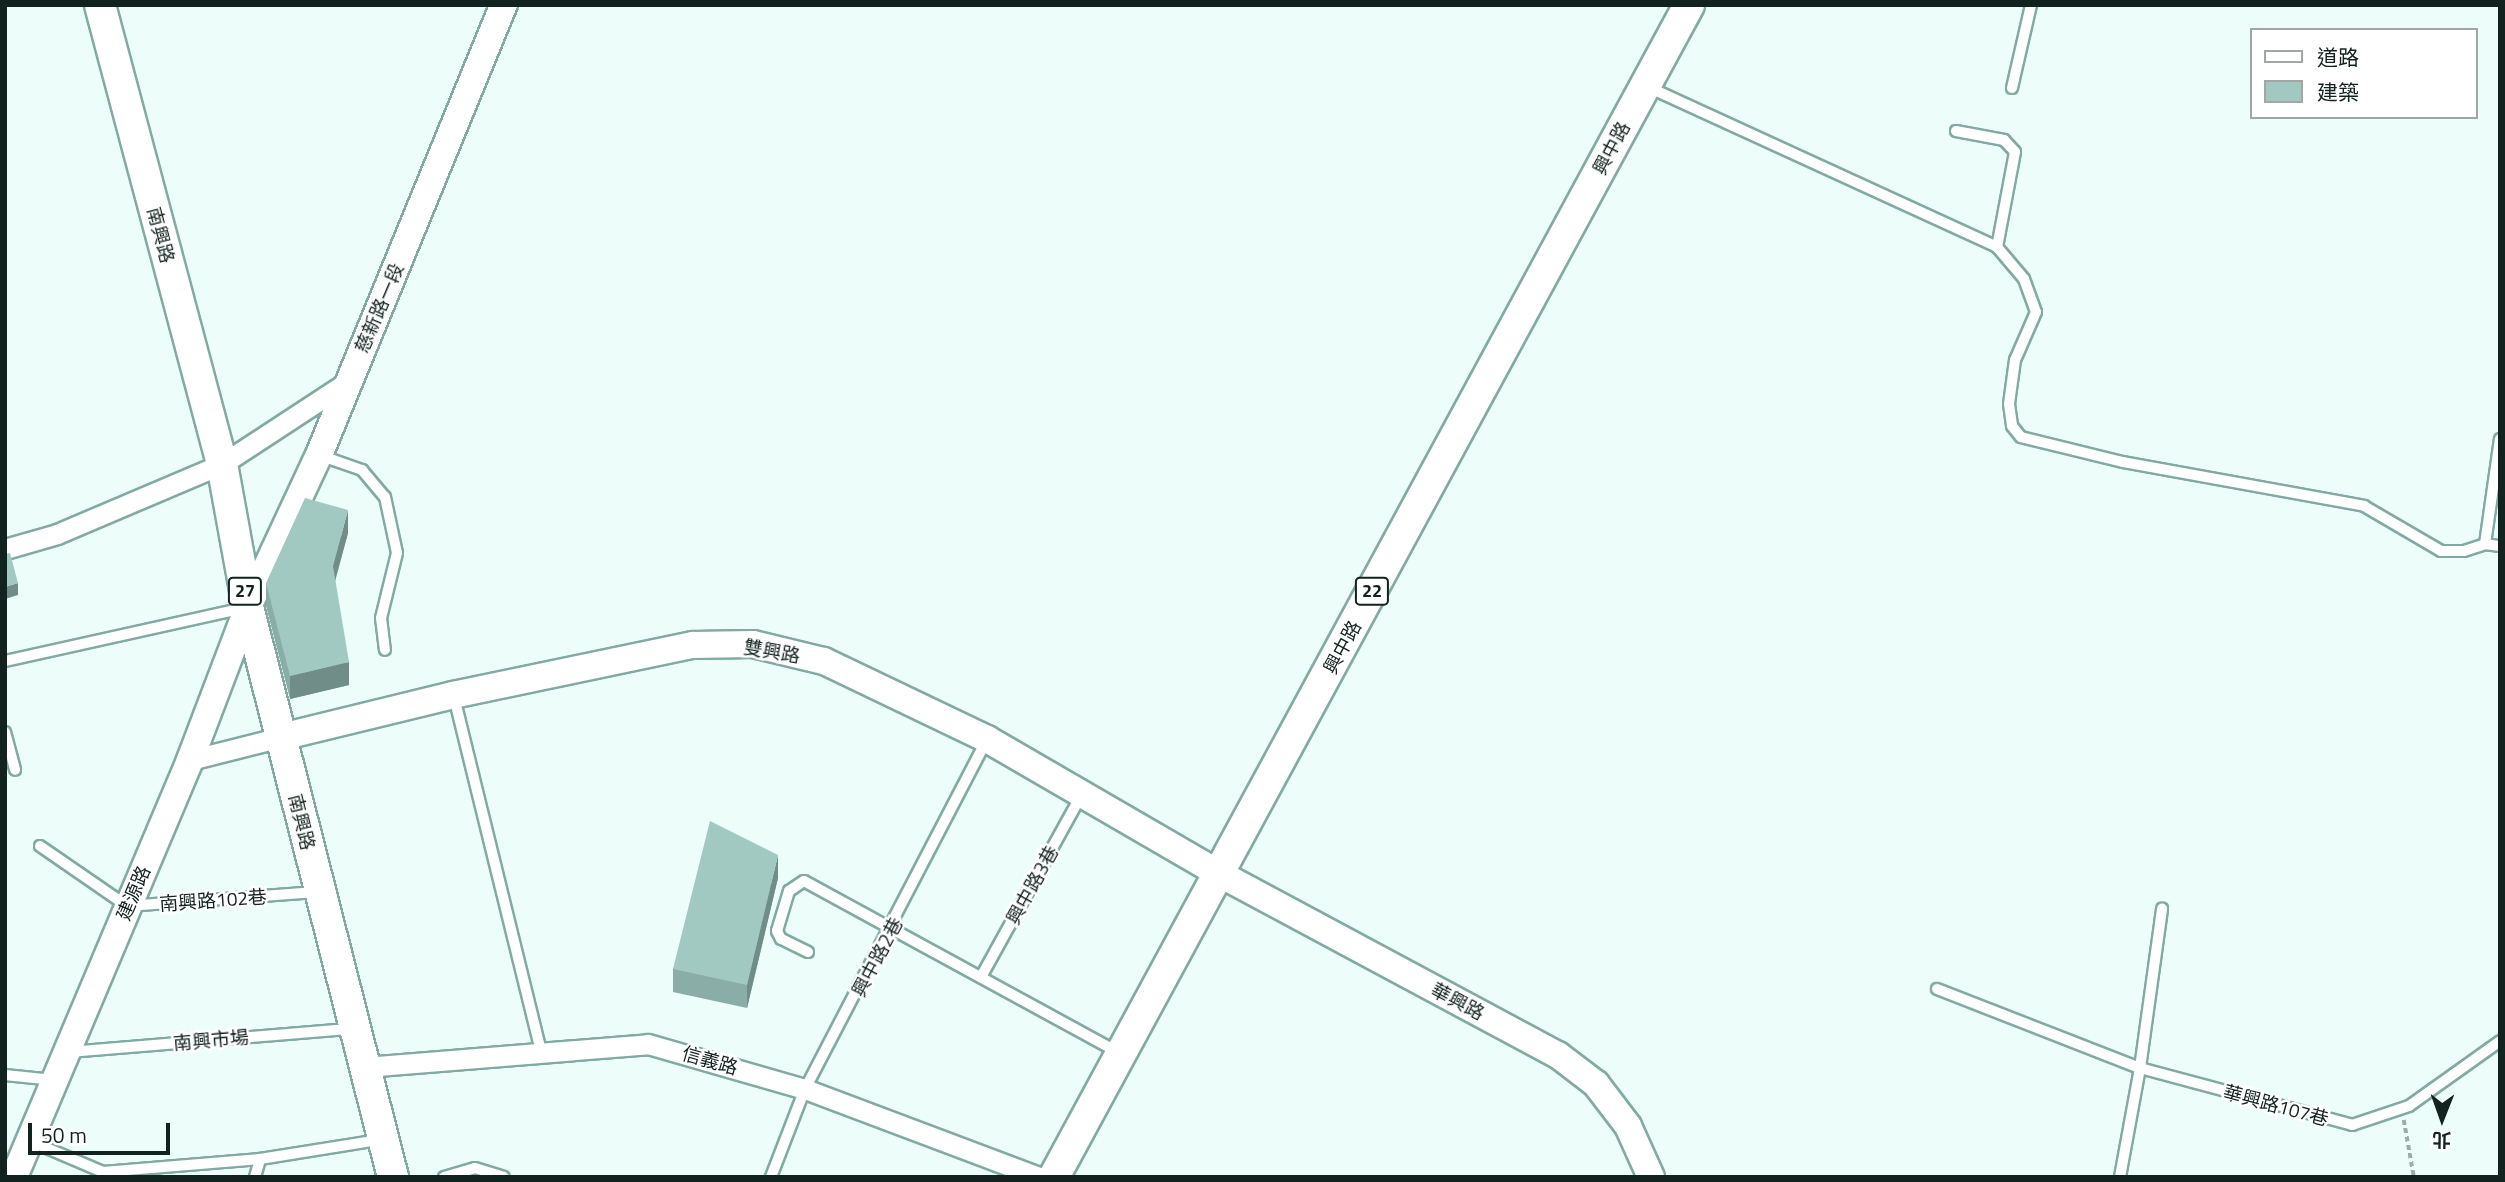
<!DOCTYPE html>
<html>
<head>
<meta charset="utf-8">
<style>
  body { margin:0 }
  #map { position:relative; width:2505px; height:1182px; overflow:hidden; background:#edfdfa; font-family:"Titillium Web","Noto Sans TC",sans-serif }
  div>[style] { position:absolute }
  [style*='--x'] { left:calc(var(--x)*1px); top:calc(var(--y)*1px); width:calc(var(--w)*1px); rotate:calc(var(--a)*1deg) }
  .path>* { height:3.5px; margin-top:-1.75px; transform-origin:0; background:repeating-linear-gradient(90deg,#9dadaa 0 5px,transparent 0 8.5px) }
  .roads { filter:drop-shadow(2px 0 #82aaa3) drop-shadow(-2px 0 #82aaa3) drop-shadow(0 2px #82aaa3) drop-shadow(0 -2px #82aaa3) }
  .lane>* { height:10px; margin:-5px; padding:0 5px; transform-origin:5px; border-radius:5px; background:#fff }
  .street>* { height:19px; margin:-9.5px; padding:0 9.5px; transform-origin:9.5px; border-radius:9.5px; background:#fff }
  .secondary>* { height:26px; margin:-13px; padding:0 13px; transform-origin:13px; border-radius:13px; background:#fff }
  .primary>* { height:30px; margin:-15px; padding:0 15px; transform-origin:15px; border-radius:15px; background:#fff }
  .wall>* { inset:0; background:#8aada7 }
  .shaded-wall>* { inset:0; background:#718d88 }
  .building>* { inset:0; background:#a1c9c2 }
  span { translate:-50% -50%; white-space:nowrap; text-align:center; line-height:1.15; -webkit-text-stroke:5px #fff; paint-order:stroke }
  .shield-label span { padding:2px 5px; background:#fff; border:2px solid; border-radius:5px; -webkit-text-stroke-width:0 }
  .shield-label { font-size:18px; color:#12221f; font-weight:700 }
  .street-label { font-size:19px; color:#12221f }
  .frame { position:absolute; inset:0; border:7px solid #12221f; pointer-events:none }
  .legend { position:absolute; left:2250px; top:28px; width:228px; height:91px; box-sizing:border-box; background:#fff; border:2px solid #a0a7a5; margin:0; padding:9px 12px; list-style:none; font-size:21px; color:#12221f }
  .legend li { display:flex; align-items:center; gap:14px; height:35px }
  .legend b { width:35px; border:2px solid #a0a7a5 }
  .north { position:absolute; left:2407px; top:1084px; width:70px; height:70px; -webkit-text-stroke:5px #fff; paint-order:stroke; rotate:181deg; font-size:19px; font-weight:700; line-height:28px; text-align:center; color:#12221f }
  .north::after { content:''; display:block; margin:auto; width:24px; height:32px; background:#12221f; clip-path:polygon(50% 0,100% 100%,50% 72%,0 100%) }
  .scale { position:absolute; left:28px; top:1123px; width:142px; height:32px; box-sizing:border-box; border:4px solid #12221f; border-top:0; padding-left:9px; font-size:21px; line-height:24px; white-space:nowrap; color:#12221f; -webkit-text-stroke:5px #fff; paint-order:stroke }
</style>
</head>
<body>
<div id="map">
  <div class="path">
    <i style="--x:2404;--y:1120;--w:58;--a:80"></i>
  </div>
  <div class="roads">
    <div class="lane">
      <i style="--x:1648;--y:87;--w:384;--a:24.6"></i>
      <i style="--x:1997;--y:247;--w:42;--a:49.8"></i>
      <i style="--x:2024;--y:279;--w:35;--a:70"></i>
      <i style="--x:2036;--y:312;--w:52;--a:113.6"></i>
      <i style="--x:2015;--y:360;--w:44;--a:97.8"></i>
      <i style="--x:2009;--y:404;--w:22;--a:82"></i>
      <i style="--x:2012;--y:426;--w:14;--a:51"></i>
      <i style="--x:2021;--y:437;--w:105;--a:13.8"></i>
      <i style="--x:2123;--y:462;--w:245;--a:10.3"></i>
      <i style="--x:2364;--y:506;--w:89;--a:30.3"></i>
      <i style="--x:2441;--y:551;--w:23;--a:0"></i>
      <i style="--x:2464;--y:551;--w:22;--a:-18"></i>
      <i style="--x:2485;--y:544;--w:15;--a:8"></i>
      <i style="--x:2012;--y:88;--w:85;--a:-77.1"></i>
      <i style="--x:1956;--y:131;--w:49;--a:10.6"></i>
      <i style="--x:2004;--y:140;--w:16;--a:47"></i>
      <i style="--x:2015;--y:152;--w:97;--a:100.7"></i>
      <i style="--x:319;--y:455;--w:46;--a:19.2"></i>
      <i style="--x:362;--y:470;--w:35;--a:50"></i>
      <i style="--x:385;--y:497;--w:57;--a:77.9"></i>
      <i style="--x:397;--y:553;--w:67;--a:103.8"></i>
      <i style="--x:381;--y:618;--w:32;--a:83"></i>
      <i style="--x:2485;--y:544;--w:106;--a:-81.9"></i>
      <i style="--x:5;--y:661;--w:245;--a:-12.5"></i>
      <i style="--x:454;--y:697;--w:364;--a:76.2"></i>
      <i style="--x:5;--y:732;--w:39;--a:75"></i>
      <i style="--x:40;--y:846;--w:106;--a:34.6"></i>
      <i style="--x:127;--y:906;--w:190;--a:-4.2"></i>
      <i style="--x:808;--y:952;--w:30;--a:-154"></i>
      <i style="--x:781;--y:939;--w:9;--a:-117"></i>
      <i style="--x:777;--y:931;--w:42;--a:-73.3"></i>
      <i style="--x:789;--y:891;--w:18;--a:-34"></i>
      <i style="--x:804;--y:881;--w:359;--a:28.6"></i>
      <i style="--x:981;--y:977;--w:209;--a:-61.1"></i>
      <i style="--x:1937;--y:989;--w:218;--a:21.3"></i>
      <i style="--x:2140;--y:1068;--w:161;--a:-82.1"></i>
      <i style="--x:69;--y:1052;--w:283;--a:-4.7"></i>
      <i style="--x:5;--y:1075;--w:49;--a:5.8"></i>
      <i style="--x:30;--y:1141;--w:79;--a:23"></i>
      <i style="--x:103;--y:1172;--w:158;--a:-4.7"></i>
      <i style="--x:255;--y:1177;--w:19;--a:-74"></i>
      <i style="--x:260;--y:1159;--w:121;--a:-9.1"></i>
      <i style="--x:444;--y:1177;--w:32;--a:-16"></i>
      <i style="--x:475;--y:1168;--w:30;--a:17"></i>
      <i style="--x:771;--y:1177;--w:94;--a:-68.9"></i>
      <i style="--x:805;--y:1089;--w:392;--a:-62.5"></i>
      <i style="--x:2120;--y:1177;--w:111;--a:-79.6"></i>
      <i style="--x:2140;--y:1068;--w:220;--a:15"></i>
      <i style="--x:2352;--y:1125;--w:60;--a:-18.4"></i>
      <i style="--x:2409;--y:1106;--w:112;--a:-35.5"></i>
    </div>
    <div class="street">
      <i style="--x:5;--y:549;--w:54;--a:-16.1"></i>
      <i style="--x:57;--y:534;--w:179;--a:-23"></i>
      <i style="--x:222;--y:464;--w:148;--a:-33.2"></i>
      <i style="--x:190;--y:760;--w:94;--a:-14.2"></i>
      <i style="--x:365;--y:1067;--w:284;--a:-4.6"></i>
      <i style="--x:648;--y:1044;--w:163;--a:16"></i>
      <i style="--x:805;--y:1089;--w:250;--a:20.6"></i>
    </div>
    <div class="secondary">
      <i style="--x:281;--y:737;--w:177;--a:-13.7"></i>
      <i style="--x:453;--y:695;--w:245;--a:-11.8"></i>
      <i style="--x:693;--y:645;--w:60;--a:-1"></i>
      <i style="--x:753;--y:644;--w:73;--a:13.5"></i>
      <i style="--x:824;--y:661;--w:181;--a:25.6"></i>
      <i style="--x:987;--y:739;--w:269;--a:30.1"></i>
      <i style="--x:1220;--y:874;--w:383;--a:28.2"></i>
      <i style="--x:1558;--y:1055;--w:48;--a:37.3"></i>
      <i style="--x:1596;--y:1084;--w:53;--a:52.7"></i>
      <i style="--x:1628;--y:1126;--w:56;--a:65.7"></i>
      <i style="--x:14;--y:1177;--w:453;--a:-67.1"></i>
      <i style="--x:190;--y:760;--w:164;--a:-69.2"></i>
      <i style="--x:248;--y:607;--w:168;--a:-65"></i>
      <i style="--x:319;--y:455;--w:487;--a:-67.7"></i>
    </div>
    <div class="primary">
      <i style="--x:100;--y:5;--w:475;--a:75.1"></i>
      <i style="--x:222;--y:464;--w:145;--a:79.7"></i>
      <i style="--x:248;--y:607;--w:588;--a:75.73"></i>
      <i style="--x:1054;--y:1177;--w:1333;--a:-61.55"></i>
    </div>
  </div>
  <div class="wall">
    <i style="clip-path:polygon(348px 533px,335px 580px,349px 685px,290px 699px,266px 606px,266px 583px)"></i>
    <i style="clip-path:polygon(778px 878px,747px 1008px,673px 992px,673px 969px)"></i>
  </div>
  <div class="shaded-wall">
    <i style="clip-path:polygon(348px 510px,348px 533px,333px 589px,333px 566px)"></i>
    <i style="clip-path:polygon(18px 583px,18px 595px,5px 599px,5px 587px)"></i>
    <i style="clip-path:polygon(349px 662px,349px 685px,290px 699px,290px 676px)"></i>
    <i style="clip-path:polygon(778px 855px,778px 878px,747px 1008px,747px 985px)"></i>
  </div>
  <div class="building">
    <i style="clip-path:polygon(305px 498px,348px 510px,333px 566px,349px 662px,290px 676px,266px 583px)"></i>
    <i style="clip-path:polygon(10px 553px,18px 583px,5px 587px,5px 554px)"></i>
    <i style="clip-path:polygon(710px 821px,778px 855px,747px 985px,673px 969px)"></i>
  </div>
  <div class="shield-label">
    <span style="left:245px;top:591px">27</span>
    <span style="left:1372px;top:591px">22</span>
  </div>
  <div class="street-label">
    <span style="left:1611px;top:148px;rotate:-62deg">興中路</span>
    <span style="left:161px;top:235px;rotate:75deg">南興路</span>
    <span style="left:379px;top:308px;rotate:-67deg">慈新路一段</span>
    <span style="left:1342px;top:647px;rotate:-62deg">興中路</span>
    <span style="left:772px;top:651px;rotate:10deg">雙興路</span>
    <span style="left:302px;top:822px;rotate:76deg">南興路</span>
    <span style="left:1032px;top:885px;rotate:-61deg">興中路3巷</span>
    <span style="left:133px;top:893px;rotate:-67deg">建源路</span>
    <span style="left:213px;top:900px;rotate:-4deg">南興路102巷</span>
    <span style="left:877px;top:957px;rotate:-62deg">興中路2巷</span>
    <span style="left:1458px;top:1001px;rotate:28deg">華興路</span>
    <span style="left:211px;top:1040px;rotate:-5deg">南興市場</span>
    <span style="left:710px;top:1060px;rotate:16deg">信義路</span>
    <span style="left:2276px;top:1105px;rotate:15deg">華興路107巷</span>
  </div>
  <div class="frame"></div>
  <ul class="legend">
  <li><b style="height:9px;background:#fff"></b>道路</li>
  <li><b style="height:19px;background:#a1c9c2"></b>建築</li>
  </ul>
  <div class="north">北</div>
  <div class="scale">50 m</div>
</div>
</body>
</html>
